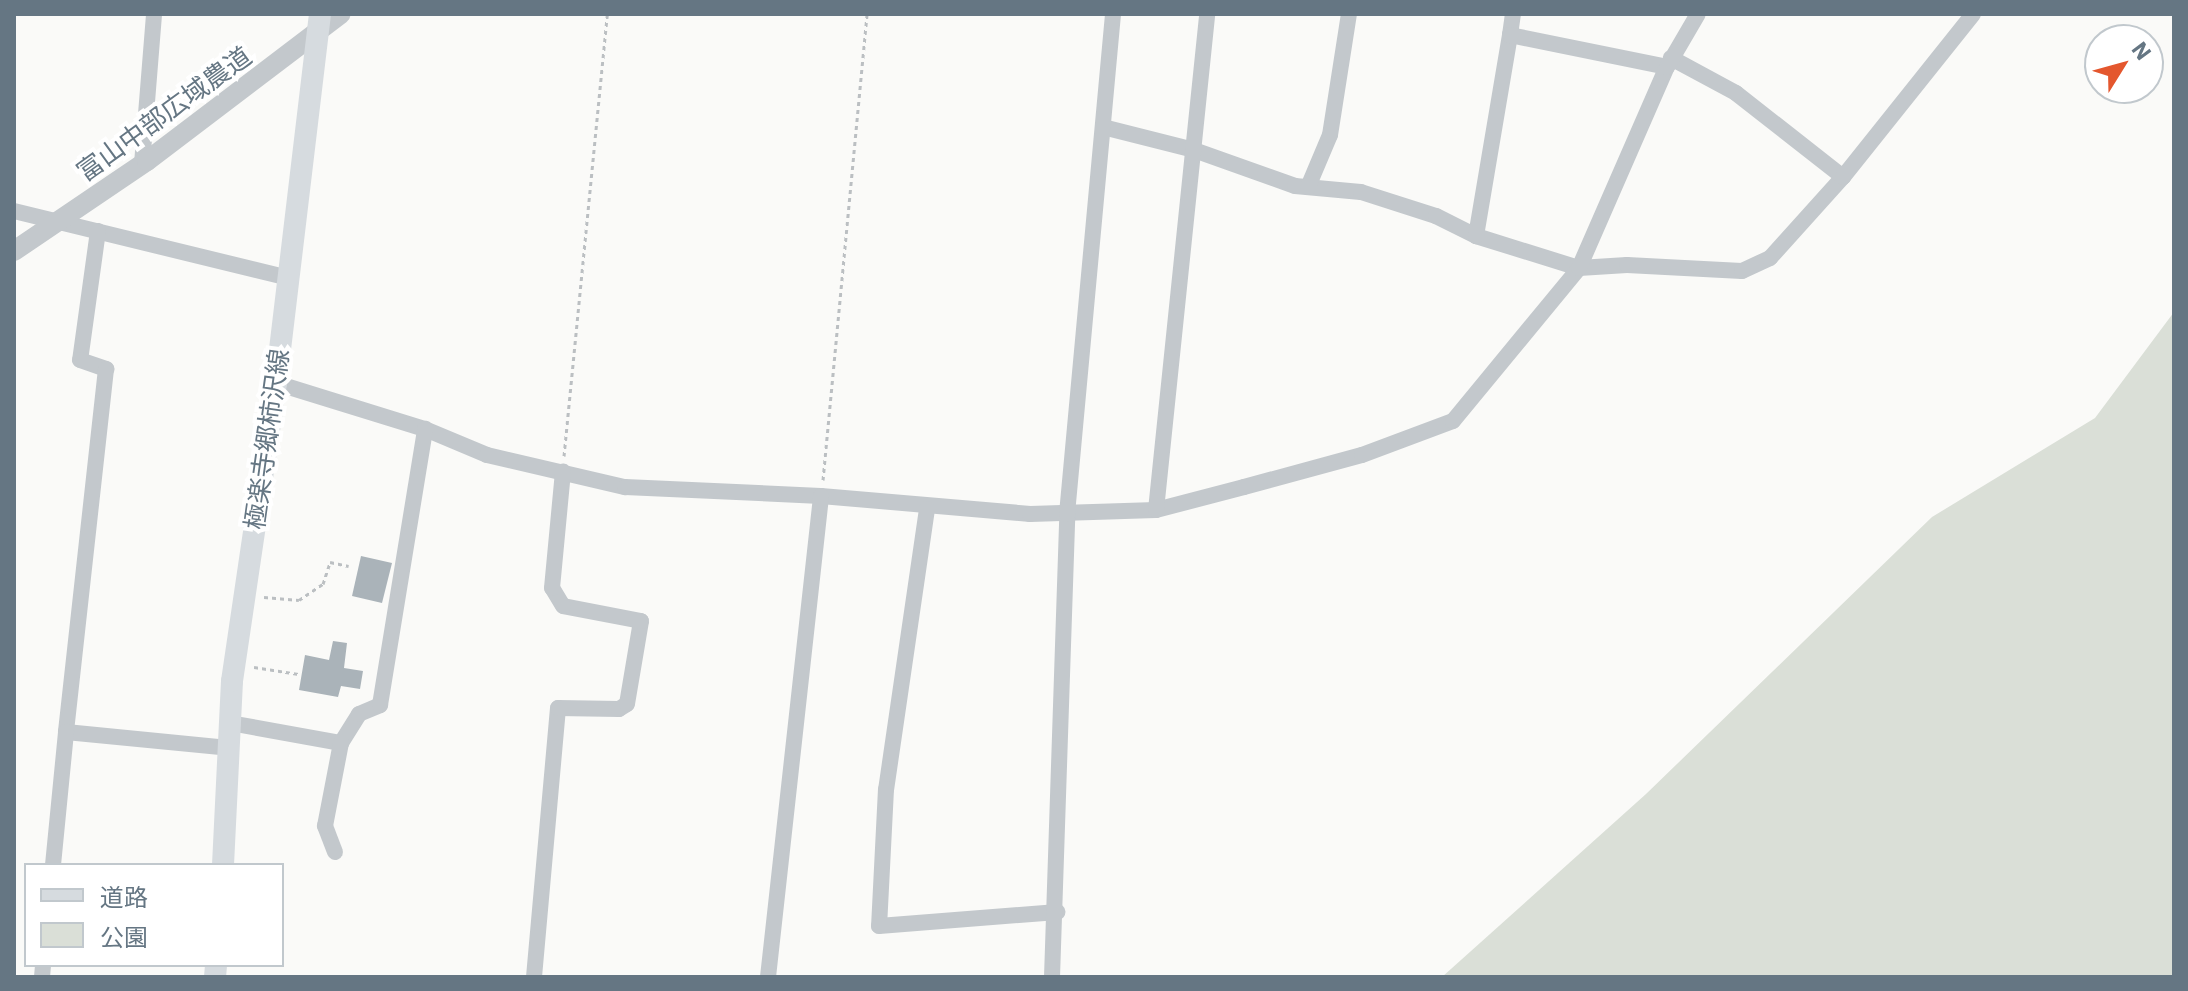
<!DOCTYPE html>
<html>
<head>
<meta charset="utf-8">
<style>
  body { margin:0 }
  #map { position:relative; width:2188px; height:991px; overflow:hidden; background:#fafaf8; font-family:"IBM Plex Sans","Noto Sans JP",sans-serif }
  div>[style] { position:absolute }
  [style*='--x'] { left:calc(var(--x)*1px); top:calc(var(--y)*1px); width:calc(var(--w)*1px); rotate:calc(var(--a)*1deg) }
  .green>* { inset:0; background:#dadfd7 }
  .building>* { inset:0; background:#aab3b9 }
  .path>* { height:3px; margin-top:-1.5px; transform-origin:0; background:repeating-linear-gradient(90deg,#bbbfc2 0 4px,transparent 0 8px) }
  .minor>* { height:16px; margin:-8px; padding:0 8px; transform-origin:8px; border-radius:8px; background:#c3c8cc }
  .tertiary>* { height:20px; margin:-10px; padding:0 10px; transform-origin:10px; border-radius:10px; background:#c3c8cc }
  .secondary>* { height:22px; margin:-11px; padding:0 11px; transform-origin:11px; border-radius:11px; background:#d6dbdf }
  span { translate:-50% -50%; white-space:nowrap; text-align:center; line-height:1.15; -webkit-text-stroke:8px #fff; paint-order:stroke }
  .street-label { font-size:26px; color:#657683 }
  .frame { position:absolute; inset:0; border:16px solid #657683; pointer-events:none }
  .legend { position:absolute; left:24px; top:863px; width:260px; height:104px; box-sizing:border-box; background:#fff; border:2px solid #c1c8cd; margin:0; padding:10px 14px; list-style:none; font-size:24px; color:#657683 }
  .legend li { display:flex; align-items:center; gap:16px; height:40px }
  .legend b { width:40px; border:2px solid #c1c8cd }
  .north { position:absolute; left:2084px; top:24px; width:80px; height:80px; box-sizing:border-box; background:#fff; border:2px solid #c1c8cd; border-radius:50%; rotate:53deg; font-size:22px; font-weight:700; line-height:32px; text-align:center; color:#657683 }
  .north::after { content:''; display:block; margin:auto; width:28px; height:36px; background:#e4572e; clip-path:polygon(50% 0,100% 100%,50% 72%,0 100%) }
</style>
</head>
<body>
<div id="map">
  <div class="green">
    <i style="clip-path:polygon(2174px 312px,2174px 977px,1442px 977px,1646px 794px,1932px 517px,2095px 418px)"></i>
  </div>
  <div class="building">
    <i style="clip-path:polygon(361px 556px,392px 563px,382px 603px,352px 596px)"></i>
    <i style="clip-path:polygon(333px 641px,347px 643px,344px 668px,363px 671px,360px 689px,341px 686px,338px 697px,299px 690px,305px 655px,329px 660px)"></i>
  </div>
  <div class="path">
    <i style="--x:564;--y:456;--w:444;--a:-84.4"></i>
    <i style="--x:823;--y:480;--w:468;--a:-84.6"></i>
    <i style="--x:264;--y:597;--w:35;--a:5"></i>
    <i style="--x:299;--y:600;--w:29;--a:-34"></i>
    <i style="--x:323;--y:584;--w:23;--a:-72"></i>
    <i style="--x:330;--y:562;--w:19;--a:12"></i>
    <i style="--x:254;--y:667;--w:45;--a:9"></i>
  </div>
  <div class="minor">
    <i style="--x:1510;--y:35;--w:21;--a:-82"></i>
    <i style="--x:1103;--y:127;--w:94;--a:14.2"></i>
    <i style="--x:1194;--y:150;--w:107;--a:19.6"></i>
    <i style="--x:1295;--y:186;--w:66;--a:5.2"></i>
    <i style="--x:1361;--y:192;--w:79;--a:17.7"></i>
    <i style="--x:1436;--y:216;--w:45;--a:26.6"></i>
    <i style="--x:1476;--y:236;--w:108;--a:17.3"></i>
    <i style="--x:1579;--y:268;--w:48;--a:-3.6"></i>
    <i style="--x:1627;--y:265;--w:115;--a:3"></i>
    <i style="--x:1742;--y:271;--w:31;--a:-25"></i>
    <i style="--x:1770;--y:258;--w:109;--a:-48"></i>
    <i style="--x:1843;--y:177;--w:136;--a:-141.9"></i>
    <i style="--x:1736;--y:93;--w:74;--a:-151.7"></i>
    <i style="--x:142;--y:164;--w:150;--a:-85.4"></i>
    <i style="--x:1843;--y:177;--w:208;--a:-51.4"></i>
    <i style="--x:1308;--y:187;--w:56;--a:-67.1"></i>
    <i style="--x:1330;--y:135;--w:122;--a:-81.1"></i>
    <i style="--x:14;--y:211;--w:283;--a:13.7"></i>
    <i style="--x:98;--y:231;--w:130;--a:97.9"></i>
    <i style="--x:80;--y:360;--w:28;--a:19"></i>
    <i style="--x:106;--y:369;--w:365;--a:96.3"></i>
    <i style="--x:66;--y:732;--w:163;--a:5.6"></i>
    <i style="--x:1476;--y:236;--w:204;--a:-80.4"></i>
    <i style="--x:1510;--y:35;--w:160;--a:11.5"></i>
    <i style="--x:276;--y:383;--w:156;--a:17.2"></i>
    <i style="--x:425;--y:429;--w:67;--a:22.8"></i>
    <i style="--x:487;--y:455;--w:142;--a:13.1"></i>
    <i style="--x:625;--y:487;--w:196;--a:2.6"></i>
    <i style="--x:821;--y:496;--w:210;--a:4.9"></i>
    <i style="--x:1030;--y:514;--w:126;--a:-1.8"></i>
    <i style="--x:1156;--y:510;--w:91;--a:-14.6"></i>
    <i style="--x:1244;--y:487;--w:122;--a:-15.2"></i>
    <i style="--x:1362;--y:455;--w:97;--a:-20.5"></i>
    <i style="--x:1453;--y:421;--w:198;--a:-50.5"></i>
    <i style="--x:1579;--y:268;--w:219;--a:-66.4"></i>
    <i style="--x:1667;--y:67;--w:61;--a:-59.7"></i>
    <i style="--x:927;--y:509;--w:283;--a:98.3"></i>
    <i style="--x:886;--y:789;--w:137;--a:92.9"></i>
    <i style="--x:879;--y:926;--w:179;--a:-4.5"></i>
    <i style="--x:1156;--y:510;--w:499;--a:-84.1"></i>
    <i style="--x:230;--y:723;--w:113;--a:10.2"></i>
    <i style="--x:341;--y:743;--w:34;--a:-58"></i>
    <i style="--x:359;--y:714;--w:23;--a:-23"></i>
    <i style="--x:380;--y:705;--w:280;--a:-80.7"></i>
    <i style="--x:335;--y:852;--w:28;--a:-111"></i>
    <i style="--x:325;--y:826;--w:85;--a:-79.1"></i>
    <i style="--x:53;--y:865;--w:134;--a:-84.4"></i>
    <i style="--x:42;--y:977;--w:12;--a:-85"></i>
    <i style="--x:534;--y:977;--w:270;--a:-84.9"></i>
    <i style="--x:558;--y:708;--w:61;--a:0.9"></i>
    <i style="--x:619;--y:709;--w:9;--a:-32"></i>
    <i style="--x:627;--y:704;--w:84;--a:-80.4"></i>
    <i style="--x:641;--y:621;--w:79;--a:-169.1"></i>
    <i style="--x:563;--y:606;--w:21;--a:-121"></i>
    <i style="--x:552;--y:588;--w:117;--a:-84.6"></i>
    <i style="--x:768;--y:977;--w:484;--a:-83.7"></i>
    <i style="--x:1052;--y:977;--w:463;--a:-88.1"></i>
    <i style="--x:1067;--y:514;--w:502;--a:-84.74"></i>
  </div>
  <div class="tertiary">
    <i style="--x:14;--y:251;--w:161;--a:-34.1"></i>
    <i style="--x:147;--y:161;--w:243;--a:-37.2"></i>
  </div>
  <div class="secondary">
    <i style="--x:223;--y:865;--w:184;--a:-87.2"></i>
    <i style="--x:232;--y:681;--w:301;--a:-81.6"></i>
    <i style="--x:276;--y:383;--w:372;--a:-83.2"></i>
    <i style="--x:215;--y:977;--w:12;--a:-85"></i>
  </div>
  <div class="street-label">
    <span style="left:164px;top:114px;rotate:-36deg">富山中部広域農道</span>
    <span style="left:267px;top:439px;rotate:-82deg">極楽寺郷柿沢線</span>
  </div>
  <div class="frame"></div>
  <ul class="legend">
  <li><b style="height:10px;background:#d6dbdf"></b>道路</li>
  <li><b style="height:22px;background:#dadfd7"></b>公園</li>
  </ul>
  <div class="north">N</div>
</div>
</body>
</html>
